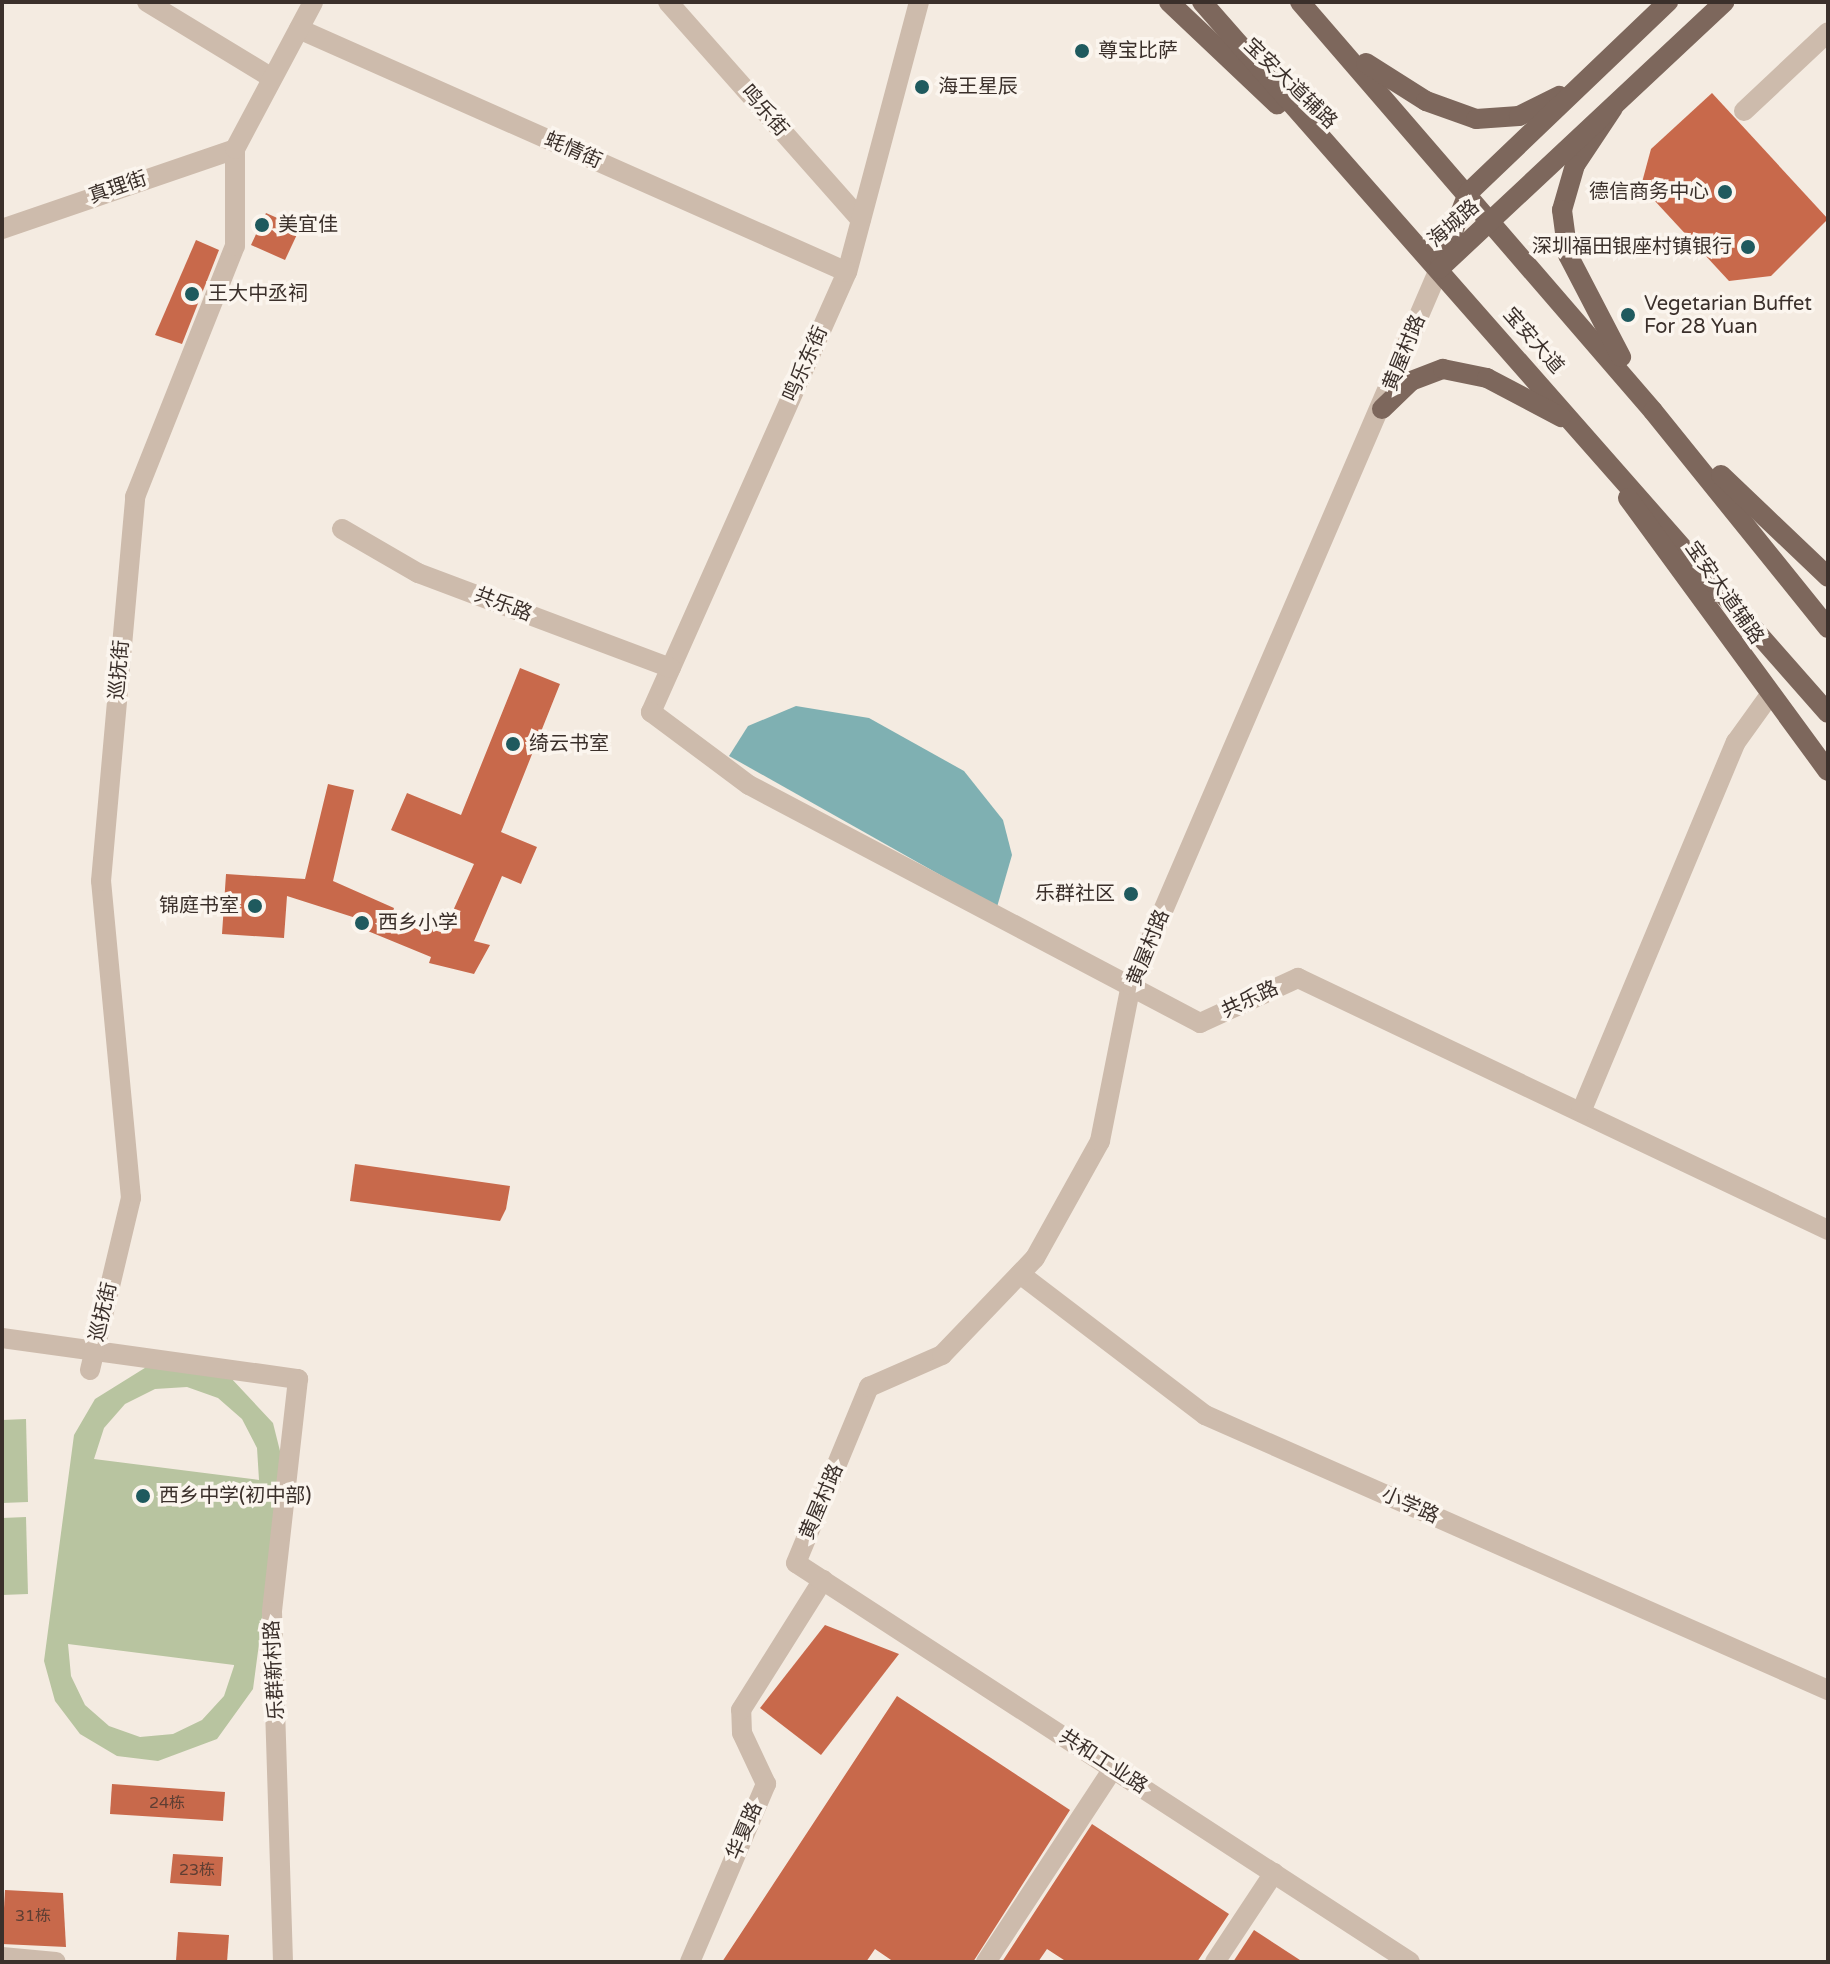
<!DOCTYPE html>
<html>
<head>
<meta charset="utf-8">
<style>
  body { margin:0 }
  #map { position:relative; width:1830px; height:1964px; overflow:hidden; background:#f4ebe1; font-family:"Varela Round","Noto Sans SC",sans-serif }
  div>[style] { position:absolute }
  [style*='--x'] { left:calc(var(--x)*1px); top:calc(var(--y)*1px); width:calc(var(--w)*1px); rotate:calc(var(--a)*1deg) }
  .green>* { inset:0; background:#b8c4a0 }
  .water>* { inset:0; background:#7fb0b2 }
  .building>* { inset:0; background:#c8694b }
  .minor>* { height:20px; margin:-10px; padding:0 10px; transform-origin:10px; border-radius:10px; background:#cdbbac }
  .major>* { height:20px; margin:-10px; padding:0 10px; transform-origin:10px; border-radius:10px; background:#7d675c }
  .dots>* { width:22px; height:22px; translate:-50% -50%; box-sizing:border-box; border:4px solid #fbf5ee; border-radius:50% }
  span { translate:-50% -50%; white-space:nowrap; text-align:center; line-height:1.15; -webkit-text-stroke:7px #fbf5ee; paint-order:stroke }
  .number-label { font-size:16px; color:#5e3e33 }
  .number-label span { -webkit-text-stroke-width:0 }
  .poi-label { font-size:20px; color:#3b302b }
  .left { translate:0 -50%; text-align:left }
  .right { translate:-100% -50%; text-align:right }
  .street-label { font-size:20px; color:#3b302b }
  .frame { position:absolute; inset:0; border:4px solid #3b302b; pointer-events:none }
</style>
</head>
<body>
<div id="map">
  <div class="green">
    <i style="clip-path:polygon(evenodd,148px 1366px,230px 1377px,273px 1423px,283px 1463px,253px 1689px,217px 1739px,158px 1761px,117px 1756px,80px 1734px,55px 1701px,44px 1661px,74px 1435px,95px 1399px,148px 1366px,187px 1387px,218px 1398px,242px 1419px,257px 1448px,259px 1480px,94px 1459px,104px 1428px,125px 1404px,155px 1389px,187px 1387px,148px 1366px,68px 1644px,234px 1665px,234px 1666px,224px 1696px,202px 1720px,173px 1734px,140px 1737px,109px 1726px,85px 1705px,71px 1676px,68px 1644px)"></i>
    <i style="clip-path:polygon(26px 1419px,28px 1502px,2px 1503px,2px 1420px)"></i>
    <i style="clip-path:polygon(26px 1517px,28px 1594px,2px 1595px,2px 1518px)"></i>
  </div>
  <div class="water">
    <i style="clip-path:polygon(796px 706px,869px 718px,964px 771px,1003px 820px,1012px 855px,997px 907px,729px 756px,748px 726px)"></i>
  </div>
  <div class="building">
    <i style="clip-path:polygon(1712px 93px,1828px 219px,1771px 276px,1729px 281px,1641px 186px,1651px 149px)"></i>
    <i style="clip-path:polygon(266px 213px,300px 228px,285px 260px,251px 245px)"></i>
    <i style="clip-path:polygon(196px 240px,219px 250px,182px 344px,155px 335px)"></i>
    <i style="clip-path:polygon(520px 668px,560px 684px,501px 832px,537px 847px,521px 884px,502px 876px,474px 941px,490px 945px,474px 974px,429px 963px,431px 957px,358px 927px,359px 919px,287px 896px,284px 938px,222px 934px,226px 874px,305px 879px,328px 784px,354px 790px,333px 881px,394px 908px,392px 915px,443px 933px,474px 864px,391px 830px,407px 793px,461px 815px)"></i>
    <i style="clip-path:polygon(355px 1164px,510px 1186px,506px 1209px,500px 1221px,350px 1201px)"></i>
    <i style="clip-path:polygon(825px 1625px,899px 1654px,821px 1755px,760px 1708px)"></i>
    <i style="clip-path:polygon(897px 1696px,1070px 1810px,973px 1962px,894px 1962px,875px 1949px,866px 1962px,722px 1962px)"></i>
    <i style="clip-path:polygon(112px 1784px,225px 1792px,223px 1821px,110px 1814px)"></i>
    <i style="clip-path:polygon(1092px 1824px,1229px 1914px,1197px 1962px,1067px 1962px,1047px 1949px,1038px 1962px,1002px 1962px)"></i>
    <i style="clip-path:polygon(173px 1854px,223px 1857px,221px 1886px,170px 1883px)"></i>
    <i style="clip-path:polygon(5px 1890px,63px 1893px,66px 1947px,2px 1944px)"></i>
    <i style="clip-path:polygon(1254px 1930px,1303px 1962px,1233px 1962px)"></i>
    <i style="clip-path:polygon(178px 1932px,229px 1935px,227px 1962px,176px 1961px)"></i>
  </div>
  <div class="minor">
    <i style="--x:147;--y:2;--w:146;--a:31.3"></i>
    <i style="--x:668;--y:2;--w:291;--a:48.5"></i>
    <i style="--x:919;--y:2;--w:279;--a:104.9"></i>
    <i style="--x:847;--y:272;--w:482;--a:114"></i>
    <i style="--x:651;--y:712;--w:122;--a:36.7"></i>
    <i style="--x:749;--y:785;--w:510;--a:27.82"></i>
    <i style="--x:1200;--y:1023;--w:108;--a:-24.7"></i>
    <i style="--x:1298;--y:978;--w:587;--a:25.43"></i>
    <i style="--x:299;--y:29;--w:599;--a:23.91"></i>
    <i style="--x:1744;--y:111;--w:115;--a:-43.2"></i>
    <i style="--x:2;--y:229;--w:246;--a:-18.9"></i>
    <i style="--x:342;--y:529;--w:88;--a:30.1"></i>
    <i style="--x:418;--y:573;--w:270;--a:20.6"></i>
    <i style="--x:1581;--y:1112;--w:401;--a:-67.3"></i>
    <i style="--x:1736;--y:742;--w:57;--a:-54.3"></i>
    <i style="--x:1020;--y:1274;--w:233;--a:37.3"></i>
    <i style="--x:1205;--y:1415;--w:681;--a:23.82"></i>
    <i style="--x:2;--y:1338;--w:299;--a:7.9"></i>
    <i style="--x:298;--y:1379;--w:234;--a:96.4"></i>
    <i style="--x:272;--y:1612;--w:350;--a:88.2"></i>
    <i style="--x:90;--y:1370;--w:177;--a:-76.6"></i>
    <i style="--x:131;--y:1198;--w:318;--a:-95.4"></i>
    <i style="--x:101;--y:881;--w:386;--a:-84.9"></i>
    <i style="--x:135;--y:497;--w:270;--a:-68.3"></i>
    <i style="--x:235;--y:246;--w:97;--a:-90"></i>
    <i style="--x:235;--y:149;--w:166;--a:-62"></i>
    <i style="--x:2;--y:1957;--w:54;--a:5.3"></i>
    <i style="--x:690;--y:1962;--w:194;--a:-66.9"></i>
    <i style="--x:766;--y:1784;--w:56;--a:-115.2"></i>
    <i style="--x:742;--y:1733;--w:23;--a:-92"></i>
    <i style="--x:741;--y:1710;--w:154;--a:-57.8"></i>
    <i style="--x:986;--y:1962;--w:231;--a:-56.7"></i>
    <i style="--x:1215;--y:1962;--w:107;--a:-56.5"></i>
    <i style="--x:1410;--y:1962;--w:732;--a:-146.98"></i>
    <i style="--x:796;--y:1563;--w:191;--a:-67.5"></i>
    <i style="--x:869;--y:1387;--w:80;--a:-23.7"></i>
    <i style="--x:942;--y:1355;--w:134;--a:-46.2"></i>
    <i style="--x:1035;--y:1258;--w:134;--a:-60.9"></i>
    <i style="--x:1100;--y:1141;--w:159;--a:-78.8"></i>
    <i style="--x:1131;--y:985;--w:779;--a:-66.72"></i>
  </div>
  <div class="major">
    <i style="--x:1169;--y:2;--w:149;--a:43.4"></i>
    <i style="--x:1202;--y:2;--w:947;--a:48.64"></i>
    <i style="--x:1300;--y:2;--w:540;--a:49.2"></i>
    <i style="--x:1653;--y:411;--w:279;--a:51.1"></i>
    <i style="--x:1366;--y:63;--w:71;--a:32.3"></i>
    <i style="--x:1426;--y:101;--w:53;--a:19.8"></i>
    <i style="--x:1476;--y:119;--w:43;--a:-4"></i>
    <i style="--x:1519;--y:116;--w:45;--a:-26.6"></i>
    <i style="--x:1613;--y:108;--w:69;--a:123.7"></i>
    <i style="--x:1575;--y:165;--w:47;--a:106.1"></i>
    <i style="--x:1562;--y:210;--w:45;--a:82.4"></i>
    <i style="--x:1568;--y:255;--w:115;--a:62.5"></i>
    <i style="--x:1440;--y:265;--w:77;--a:-68.7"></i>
    <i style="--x:1468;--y:193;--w:277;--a:-43.7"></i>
    <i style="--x:1439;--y:269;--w:391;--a:-43.1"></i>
    <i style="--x:1382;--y:409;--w:40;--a:-44"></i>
    <i style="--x:1411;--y:381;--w:34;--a:-21"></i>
    <i style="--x:1443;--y:369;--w:45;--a:11.6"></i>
    <i style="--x:1487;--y:378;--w:84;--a:27.8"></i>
    <i style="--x:1721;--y:475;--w:148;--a:43.6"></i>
    <i style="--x:1628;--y:498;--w:338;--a:53.8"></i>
  </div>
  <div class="dots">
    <i style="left:1082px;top:51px;background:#1f5a5e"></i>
    <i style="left:922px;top:87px;background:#1f5a5e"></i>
    <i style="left:1725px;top:192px;background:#1f5a5e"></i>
    <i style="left:262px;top:225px;background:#1f5a5e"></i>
    <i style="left:1748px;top:247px;background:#1f5a5e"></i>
    <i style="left:192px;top:294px;background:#1f5a5e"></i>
    <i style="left:1628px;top:315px;background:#1f5a5e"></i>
    <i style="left:513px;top:744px;background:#1f5a5e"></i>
    <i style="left:1131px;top:894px;background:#1f5a5e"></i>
    <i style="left:255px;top:906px;background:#1f5a5e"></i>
    <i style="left:362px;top:923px;background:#1f5a5e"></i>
    <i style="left:143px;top:1496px;background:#1f5a5e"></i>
  </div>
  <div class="number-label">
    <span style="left:167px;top:1803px">24栋</span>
    <span style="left:197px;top:1870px">23栋</span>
    <span style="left:33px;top:1916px">31栋</span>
  </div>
  <div class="poi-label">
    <span class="left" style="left:1098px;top:51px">尊宝比萨</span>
    <span class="left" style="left:938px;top:87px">海王星辰</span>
    <span class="right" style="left:1709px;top:192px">德信商务中心</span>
    <span class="left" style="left:278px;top:225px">美宜佳</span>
    <span class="right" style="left:1732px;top:247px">深圳福田银座村镇银行</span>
    <span class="left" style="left:208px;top:294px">王大中丞祠</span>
    <span class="left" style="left:1644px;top:316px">Vegetarian Buffet<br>For 28 Yuan</span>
    <span class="left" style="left:529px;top:744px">绮云书室</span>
    <span class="right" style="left:1115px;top:894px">乐群社区</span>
    <span class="right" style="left:239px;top:906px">锦庭书室</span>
    <span class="left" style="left:378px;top:923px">西乡小学</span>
    <span class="left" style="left:159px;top:1496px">西乡中学(初中部)</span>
  </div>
  <div class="street-label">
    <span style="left:1290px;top:84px;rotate:44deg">宝安大道辅路</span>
    <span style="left:764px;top:111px;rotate:49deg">鸣乐街</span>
    <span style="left:573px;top:151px;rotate:24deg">蚝情街</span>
    <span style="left:118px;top:188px;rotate:-19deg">真理街</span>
    <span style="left:1454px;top:224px;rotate:-41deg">海城路</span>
    <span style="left:1533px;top:341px;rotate:49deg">宝安大道</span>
    <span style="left:1405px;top:353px;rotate:-68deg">黄屋村路</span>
    <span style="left:806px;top:364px;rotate:-66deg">鸣乐东街</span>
    <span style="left:1724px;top:593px;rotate:55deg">宝安大道辅路</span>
    <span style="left:503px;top:605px;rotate:21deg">共乐路</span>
    <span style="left:120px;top:670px;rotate:-85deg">巡抚街</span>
    <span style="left:1149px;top:948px;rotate:-68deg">黄屋村路</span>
    <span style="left:1250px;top:1000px;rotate:-25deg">共乐路</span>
    <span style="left:104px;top:1312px;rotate:-77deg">巡抚街</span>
    <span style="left:822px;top:1502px;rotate:-67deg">黄屋村路</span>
    <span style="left:1410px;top:1506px;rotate:24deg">小学路</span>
    <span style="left:275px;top:1670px;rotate:-93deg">乐群新村路</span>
    <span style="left:1103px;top:1762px;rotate:33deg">共和工业路</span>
    <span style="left:745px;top:1831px;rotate:-67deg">华夏路</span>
  </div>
  <div class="frame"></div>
</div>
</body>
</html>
